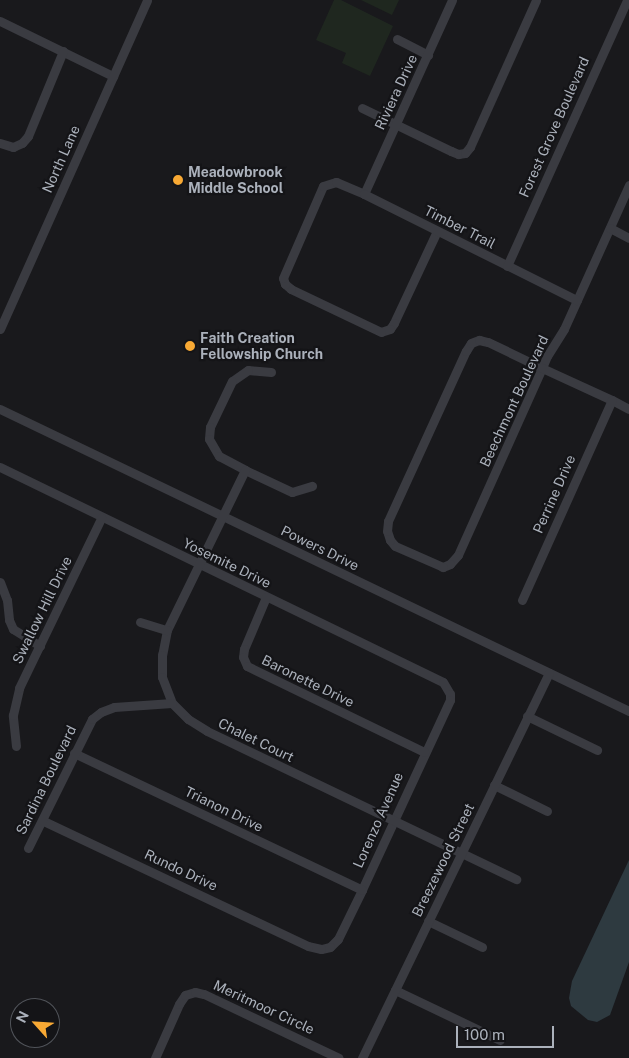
<!DOCTYPE html>
<html>
<head>
<meta charset="utf-8">
<style>
  body { margin:0 }
  #map { position:relative; width:629px; height:1058px; overflow:hidden; background:#19191c; font-family:"Public Sans",sans-serif }
  div>[style] { position:absolute }
  [style*='--x'] { left:calc(var(--x)*1px); top:calc(var(--y)*1px); width:calc(var(--w)*1px); rotate:calc(var(--a)*1deg) }
  .green>* { inset:0; background:#1f271f }
  .water>* { inset:0; background:#2e3a40 }
  .minor>* { height:9px; margin:-4.5px; padding:0 4.5px; transform-origin:4.5px; border-radius:4.5px; background:#3a3b41 }
  .dots>* { width:14px; height:14px; translate:-50% -50%; box-sizing:border-box; border:2px solid #141417; border-radius:50% }
  span { translate:-50% -50%; white-space:nowrap; text-align:center; line-height:1.15; -webkit-text-stroke:4.5px #141417; paint-order:stroke }
  .street-label { font-size:14px; color:#abb1bb }
  .poi-label { font-size:14px; color:#abb1bb; font-weight:700 }
  .left { translate:0 -50%; text-align:left }
  .north { position:absolute; left:10px; top:998px; width:50px; height:50px; box-sizing:border-box; background:#141417; border:1px solid #505359; border-radius:50%; rotate:296deg; font-size:14px; font-weight:700; line-height:20px; text-align:center; color:#abb1bb }
  .north::after { content:''; display:block; margin:auto; width:18px; height:22px; background:#f8a934; clip-path:polygon(50% 0,100% 100%,50% 72%,0 100%) }
  .scale { position:absolute; left:456px; top:1026px; width:98px; height:22px; box-sizing:border-box; border:2px solid #abb1bb; border-top:0; padding-left:6px; font-size:15px; line-height:18px; white-space:nowrap; color:#abb1bb; -webkit-text-stroke:4px #141417; paint-order:stroke }
</style>
</head>
<body>
<div id="map">
  <div class="green">
    <i style="clip-path:polygon(334px 0,341px 0,393px 26px,370px 76px,342px 63px,346px 53px,316px 40px)"></i>
    <i style="clip-path:polygon(361px 0,399px 0,392px 15px)"></i>
  </div>
  <div class="water">
    <i style="clip-path:polygon(629px 860px,629px 962px,610px 1015px,597px 1022px,588px 1020px,571px 1006px,569px 998px,572px 981px)"></i>
  </div>
  <div class="minor">
    <i style="--x:0;--y:21;--w:126;--a:26"></i>
    <i style="--x:397;--y:39;--w:35;--a:27"></i>
    <i style="--x:362;--y:108;--w:99;--a:25.8"></i>
    <i style="--x:451;--y:151;--w:8;--a:23"></i>
    <i style="--x:458;--y:154;--w:7;--a:-8"></i>
    <i style="--x:465;--y:153;--w:8;--a:-50"></i>
    <i style="--x:470;--y:147;--w:161;--a:-65.8"></i>
    <i style="--x:0;--y:143;--w:14;--a:17"></i>
    <i style="--x:13;--y:147;--w:10;--a:-24"></i>
    <i style="--x:22;--y:143;--w:9;--a:-49"></i>
    <i style="--x:28;--y:136;--w:92;--a:-67.6"></i>
    <i style="--x:629;--y:185;--w:158;--a:114.3"></i>
    <i style="--x:564;--y:329;--w:32;--a:122"></i>
    <i style="--x:547;--y:356;--w:13;--a:113"></i>
    <i style="--x:542;--y:368;--w:205;--a:114.2"></i>
    <i style="--x:458;--y:555;--w:12;--a:132"></i>
    <i style="--x:450;--y:564;--w:8;--a:157"></i>
    <i style="--x:443;--y:567;--w:52;--a:-156.4"></i>
    <i style="--x:395;--y:546;--w:8;--a:-130"></i>
    <i style="--x:390;--y:540;--w:9;--a:-108"></i>
    <i style="--x:387;--y:531;--w:10;--a:-84"></i>
    <i style="--x:388;--y:521;--w:187;--a:-65.4"></i>
    <i style="--x:466;--y:351;--w:9;--a:-58"></i>
    <i style="--x:471;--y:343;--w:9;--a:-21"></i>
    <i style="--x:479;--y:340;--w:9;--a:13"></i>
    <i style="--x:488;--y:342;--w:60;--a:25.7"></i>
    <i style="--x:542;--y:368;--w:77;--a:24.6"></i>
    <i style="--x:612;--y:400;--w:19;--a:28"></i>
    <i style="--x:364;--y:194;--w:213;--a:-65.6"></i>
    <i style="--x:610;--y:228;--w:21;--a:28"></i>
    <i style="--x:437;--y:231;--w:102;--a:115.1"></i>
    <i style="--x:394;--y:323;--w:7;--a:124"></i>
    <i style="--x:390;--y:329;--w:9;--a:162"></i>
    <i style="--x:381;--y:332;--w:100;--a:-154.5"></i>
    <i style="--x:291;--y:289;--w:8;--a:-140"></i>
    <i style="--x:285;--y:284;--w:6;--a:-108"></i>
    <i style="--x:283;--y:278;--w:100;--a:-66.5"></i>
    <i style="--x:323;--y:186;--w:14;--a:-17"></i>
    <i style="--x:336;--y:182;--w:30;--a:23"></i>
    <i style="--x:364;--y:194;--w:238;--a:26.5"></i>
    <i style="--x:507;--y:266;--w:292;--a:-65.7"></i>
    <i style="--x:0;--y:329;--w:360;--a:-65.9"></i>
    <i style="--x:271;--y:372;--w:23;--a:-175"></i>
    <i style="--x:248;--y:370;--w:19;--a:145"></i>
    <i style="--x:232;--y:381;--w:51;--a:115.6"></i>
    <i style="--x:210;--y:427;--w:12;--a:95"></i>
    <i style="--x:209;--y:439;--w:20;--a:60"></i>
    <i style="--x:219;--y:456;--w:30;--a:28"></i>
    <i style="--x:245;--y:470;--w:52;--a:25.1"></i>
    <i style="--x:292;--y:492;--w:21;--a:-17"></i>
    <i style="--x:0;--y:409;--w:698;--a:25.65"></i>
    <i style="--x:0;--y:467;--w:492;--a:25.9"></i>
    <i style="--x:443;--y:682;--w:14;--a:60"></i>
    <i style="--x:450;--y:694;--w:6;--a:90"></i>
    <i style="--x:450;--y:700;--w:209;--a:114.9"></i>
    <i style="--x:362;--y:890;--w:55;--a:116.1"></i>
    <i style="--x:338;--y:939;--w:11;--a:135"></i>
    <i style="--x:330;--y:947;--w:9;--a:167"></i>
    <i style="--x:321;--y:949;--w:13;--a:-167"></i>
    <i style="--x:308;--y:946;--w:294;--a:-154.7"></i>
    <i style="--x:245;--y:470;--w:178;--a:116"></i>
    <i style="--x:167;--y:630;--w:25;--a:101"></i>
    <i style="--x:162;--y:655;--w:22;--a:90"></i>
    <i style="--x:162;--y:677;--w:28;--a:69"></i>
    <i style="--x:172;--y:703;--w:23;--a:45"></i>
    <i style="--x:188;--y:719;--w:22;--a:32"></i>
    <i style="--x:207;--y:731;--w:343;--a:25.6"></i>
    <i style="--x:0;--y:582;--w:19;--a:69"></i>
    <i style="--x:7;--y:600;--w:20;--a:84"></i>
    <i style="--x:9;--y:620;--w:10;--a:66"></i>
    <i style="--x:13;--y:629;--w:32;--a:32"></i>
    <i style="--x:266;--y:597;--w:56;--a:112.9"></i>
    <i style="--x:244;--y:649;--w:8;--a:97"></i>
    <i style="--x:243;--y:657;--w:10;--a:66"></i>
    <i style="--x:247;--y:666;--w:197;--a:25.9"></i>
    <i style="--x:522;--y:600;--w:219;--a:-65.8"></i>
    <i style="--x:140;--y:622;--w:28;--a:17"></i>
    <i style="--x:527;--y:716;--w:78;--a:25.9"></i>
    <i style="--x:16;--y:746;--w:31;--a:-96"></i>
    <i style="--x:13;--y:715;--w:28;--a:-77"></i>
    <i style="--x:19;--y:688;--w:189;--a:-64.2"></i>
    <i style="--x:74;--y:753;--w:319;--a:25.4"></i>
    <i style="--x:494;--y:785;--w:59;--a:26.1"></i>
    <i style="--x:28;--y:848;--w:144;--a:-63.6"></i>
    <i style="--x:92;--y:719;--w:11;--a:-38"></i>
    <i style="--x:101;--y:712;--w:14;--a:-21"></i>
    <i style="--x:114;--y:707;--w:58;--a:-3.9"></i>
    <i style="--x:428;--y:921;--w:60;--a:25.7"></i>
    <i style="--x:395;--y:990;--w:116;--a:25.5"></i>
    <i style="--x:155;--y:1058;--w:59;--a:-66"></i>
    <i style="--x:179;--y:1004;--w:11;--a:-56"></i>
    <i style="--x:185;--y:995;--w:10;--a:-17"></i>
    <i style="--x:195;--y:992;--w:9;--a:13"></i>
    <i style="--x:204;--y:994;--w:149;--a:25.4"></i>
    <i style="--x:362;--y:1058;--w:428;--a:-64.1"></i>
  </div>
  <div class="dots">
    <i style="left:178px;top:180px;background:#f8a934"></i>
    <i style="left:190px;top:346px;background:#f8a934"></i>
  </div>
  <div class="street-label">
    <span style="left:396px;top:92px;rotate:-65deg">Riviera Drive</span>
    <span style="left:554px;top:127px;rotate:-66deg">Forest Grove Boulevard</span>
    <span style="left:61px;top:159px;rotate:-66deg">North Lane</span>
    <span style="left:460px;top:227px;rotate:27deg">Timber Trail</span>
    <span style="left:514px;top:401px;rotate:-65deg">Beechmont Boulevard</span>
    <span style="left:554px;top:494px;rotate:-66deg">Perrine Drive</span>
    <span style="left:320px;top:548px;rotate:26deg">Powers Drive</span>
    <span style="left:227px;top:563px;rotate:26deg">Yosemite Drive</span>
    <span style="left:42px;top:610px;rotate:-64deg">Swallow Hill Drive</span>
    <span style="left:308px;top:681px;rotate:26deg">Baronette Drive</span>
    <span style="left:256px;top:740px;rotate:26deg">Chalet Court</span>
    <span style="left:46px;top:780px;rotate:-64deg">Sardina Boulevard</span>
    <span style="left:224px;top:809px;rotate:26deg">Trianon Drive</span>
    <span style="left:378px;top:820px;rotate:-66deg">Lorenzo Avenue</span>
    <span style="left:443px;top:860px;rotate:-64deg">Breezewood Street</span>
    <span style="left:181px;top:870px;rotate:25deg">Rundo Drive</span>
    <span style="left:264px;top:1007px;rotate:25deg">Meritmoor Circle</span>
  </div>
  <div class="poi-label">
    <span class="left" style="left:188px;top:180px">Meadowbrook<br>Middle School</span>
    <span class="left" style="left:200px;top:346px">Faith Creation<br>Fellowship Church</span>
  </div>
  <div class="north">N</div>
  <div class="scale">100 m</div>
</div>
</body>
</html>
